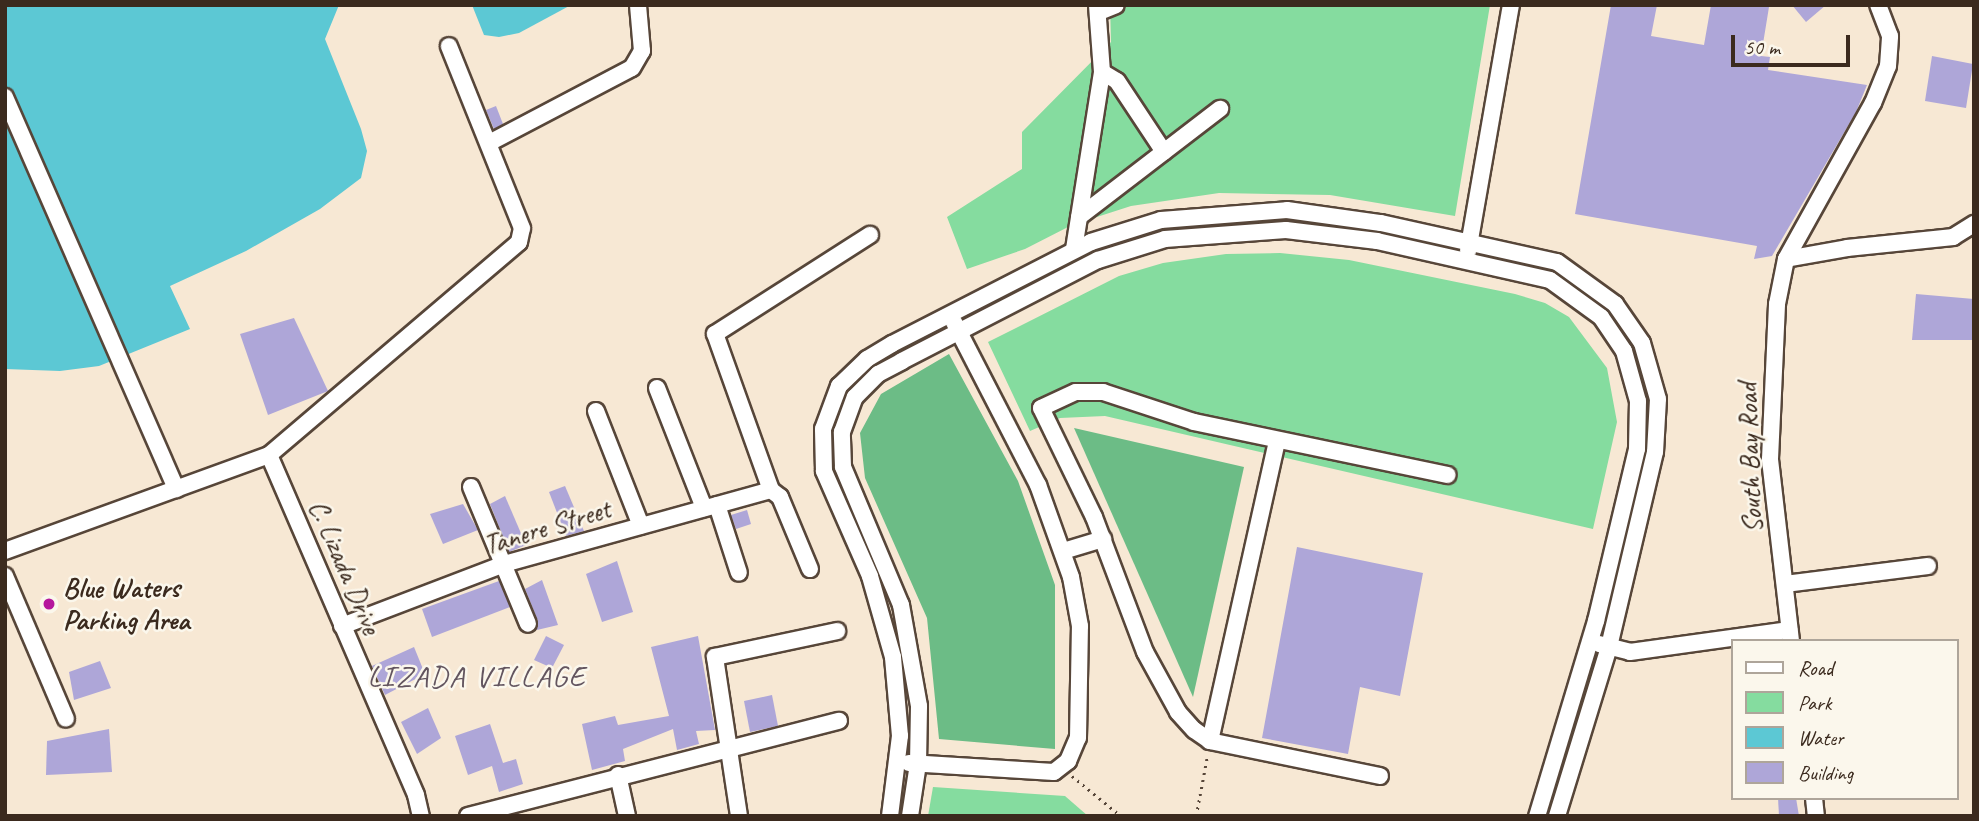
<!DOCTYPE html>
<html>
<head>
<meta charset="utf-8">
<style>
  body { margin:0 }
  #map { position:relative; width:1979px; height:821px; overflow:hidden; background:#f7e8d4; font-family:Caveat,sans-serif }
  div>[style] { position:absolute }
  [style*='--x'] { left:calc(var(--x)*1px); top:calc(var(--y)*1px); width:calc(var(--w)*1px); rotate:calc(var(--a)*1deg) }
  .green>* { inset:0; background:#85dc9f }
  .forest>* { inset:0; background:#6cbc86 }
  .water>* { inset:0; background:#5cc8d4 }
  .building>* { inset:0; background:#aea6d8 }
  .path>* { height:2.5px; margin-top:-1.25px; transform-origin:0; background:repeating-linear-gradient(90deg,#574639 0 2px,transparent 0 7px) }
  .roads { filter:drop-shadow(2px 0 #574639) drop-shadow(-2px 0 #574639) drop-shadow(0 2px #574639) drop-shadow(0 -2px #574639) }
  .minor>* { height:16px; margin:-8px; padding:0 8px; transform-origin:8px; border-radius:8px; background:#fff }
  .dots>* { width:19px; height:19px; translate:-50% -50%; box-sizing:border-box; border:4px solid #fbf7ec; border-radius:50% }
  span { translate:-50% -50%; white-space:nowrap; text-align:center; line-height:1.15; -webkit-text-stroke:5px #fbf7ec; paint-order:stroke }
  .street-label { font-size:28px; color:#3b2a1e }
  .poi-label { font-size:28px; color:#3b2a1e; font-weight:700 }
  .left { translate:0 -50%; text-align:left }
  .neighbourhood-label { font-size:30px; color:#63555f; letter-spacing:2px }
  .frame { position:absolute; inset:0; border:7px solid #3b2a1e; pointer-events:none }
  .legend { position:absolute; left:1731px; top:639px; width:228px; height:161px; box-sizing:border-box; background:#fbf7ec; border:2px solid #aea59a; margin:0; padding:9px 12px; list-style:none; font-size:21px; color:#3b2a1e }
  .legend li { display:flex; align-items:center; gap:14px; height:35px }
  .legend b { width:35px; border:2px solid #aea59a }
  .scale { position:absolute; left:1731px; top:35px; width:119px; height:32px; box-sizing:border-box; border:4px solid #3b2a1e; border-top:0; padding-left:9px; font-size:21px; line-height:24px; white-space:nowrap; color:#3b2a1e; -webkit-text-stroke:5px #fbf7ec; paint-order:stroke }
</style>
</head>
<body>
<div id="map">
  <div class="green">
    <i style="clip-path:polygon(1110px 5px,1490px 5px,1455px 216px,1330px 195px,1219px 193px,1131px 206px,1072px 225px,1025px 249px,967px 269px,947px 217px,1022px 169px,1022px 132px,1111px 42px)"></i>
    <i style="clip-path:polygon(1280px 253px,1349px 260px,1515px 294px,1545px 303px,1569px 317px,1607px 368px,1617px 422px,1593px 529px,1105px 416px,1060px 418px,1030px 431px,988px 342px,1119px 276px,1163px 263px,1226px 254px)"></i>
    <i style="clip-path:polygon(933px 787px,1065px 796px,1088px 816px,928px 816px)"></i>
  </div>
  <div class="forest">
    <i style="clip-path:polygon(949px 354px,1018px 481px,1055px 585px,1055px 749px,939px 739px,927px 618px,865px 478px,860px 433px,881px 394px)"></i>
    <i style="clip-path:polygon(1074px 428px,1244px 467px,1193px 697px)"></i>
  </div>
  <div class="water">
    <i style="clip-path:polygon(5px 5px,339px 5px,325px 39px,361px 129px,367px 151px,361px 178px,320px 209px,246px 251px,170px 286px,190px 329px,99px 366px,60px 371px,5px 369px)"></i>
    <i style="clip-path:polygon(472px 5px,571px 5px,519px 33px,499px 37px,484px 35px)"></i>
  </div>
  <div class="building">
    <i style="clip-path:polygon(1611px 5px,1657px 5px,1651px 36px,1704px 45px,1711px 5px,1769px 7px,1761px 56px,1770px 57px,1768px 70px,1867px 85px,1856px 112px,1772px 256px,1754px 259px,1757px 246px,1575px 214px)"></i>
    <i style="clip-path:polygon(1792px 5px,1826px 5px,1806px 22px)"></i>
    <i style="clip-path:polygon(1932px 56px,1973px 64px,1966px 108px,1925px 101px)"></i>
    <i style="clip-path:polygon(496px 106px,503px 124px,494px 129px,486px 110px)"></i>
    <i style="clip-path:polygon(1916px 294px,1974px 299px,1974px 340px,1912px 340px)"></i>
    <i style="clip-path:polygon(294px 318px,328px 391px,268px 415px,240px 334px)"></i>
    <i style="clip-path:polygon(565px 486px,584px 531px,566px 536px,549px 492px)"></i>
    <i style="clip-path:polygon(505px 496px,526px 545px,509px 552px,490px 504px)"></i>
    <i style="clip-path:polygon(463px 504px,478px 530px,443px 544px,430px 514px)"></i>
    <i style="clip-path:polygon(747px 510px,751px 524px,736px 529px,731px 515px)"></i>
    <i style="clip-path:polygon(1297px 547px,1423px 573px,1400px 696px,1360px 687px,1348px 754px,1262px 738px)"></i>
    <i style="clip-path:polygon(617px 561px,633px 612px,602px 622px,586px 574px)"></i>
    <i style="clip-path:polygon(542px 580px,558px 625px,537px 630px,538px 621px,525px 589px)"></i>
    <i style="clip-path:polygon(499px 581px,510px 607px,432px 637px,422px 609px)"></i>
    <i style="clip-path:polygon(546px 636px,564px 645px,552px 668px,534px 660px)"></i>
    <i style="clip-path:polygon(698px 636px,715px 730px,696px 731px,699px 744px,677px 750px,673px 729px,623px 749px,625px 761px,592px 770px,582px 724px,615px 716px,618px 725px,669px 716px,651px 647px)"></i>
    <i style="clip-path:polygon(414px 647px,425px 674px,385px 695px,372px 666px)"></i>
    <i style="clip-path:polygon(100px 661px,111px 688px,74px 700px,69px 672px)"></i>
    <i style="clip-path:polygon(772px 695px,778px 726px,750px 732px,744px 701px)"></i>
    <i style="clip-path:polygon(428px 708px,441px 738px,417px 754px,401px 722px)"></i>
    <i style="clip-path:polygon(490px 724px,503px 763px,516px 759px,523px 784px,499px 792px,492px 766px,468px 775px,455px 736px)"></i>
    <i style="clip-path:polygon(109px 729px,112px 772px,46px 775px,47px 741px)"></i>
    <i style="clip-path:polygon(1778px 798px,1796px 798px,1799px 816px,1779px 816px)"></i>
  </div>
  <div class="path">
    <i style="--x:1072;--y:776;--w:63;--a:39.2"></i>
    <i style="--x:1196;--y:816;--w:60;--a:-79.4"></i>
  </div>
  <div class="roads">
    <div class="minor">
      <i style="--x:1099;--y:12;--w:18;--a:-22"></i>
      <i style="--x:1102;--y:72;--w:17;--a:31"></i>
      <i style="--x:1117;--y:81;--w:85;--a:56.5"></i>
      <i style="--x:5;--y:97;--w:428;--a:66.4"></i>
      <i style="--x:489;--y:143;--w:161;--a:-27.7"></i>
      <i style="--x:632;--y:68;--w:20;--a:-60"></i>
      <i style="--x:642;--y:51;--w:46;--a:-95"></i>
      <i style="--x:1079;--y:217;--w:178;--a:-37.5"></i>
      <i style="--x:1074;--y:249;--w:179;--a:-81"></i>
      <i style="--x:1102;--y:72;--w:67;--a:-94.3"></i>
      <i style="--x:1468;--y:251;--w:250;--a:-80.1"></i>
      <i style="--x:1786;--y:259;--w:62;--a:-10.2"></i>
      <i style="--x:1847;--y:248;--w:107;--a:-5.9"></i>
      <i style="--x:1953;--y:237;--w:25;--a:-32"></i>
      <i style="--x:657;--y:388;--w:129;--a:68.6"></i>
      <i style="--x:596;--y:411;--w:123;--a:68.6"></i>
      <i style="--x:269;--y:455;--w:370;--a:66.6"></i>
      <i style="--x:416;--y:795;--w:22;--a:77"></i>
      <i style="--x:471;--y:487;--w:148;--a:67.4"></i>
      <i style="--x:717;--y:505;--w:71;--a:72.1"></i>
      <i style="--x:5;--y:551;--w:281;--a:-20"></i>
      <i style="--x:269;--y:455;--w:328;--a:-40.4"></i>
      <i style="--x:519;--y:242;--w:14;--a:-78"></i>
      <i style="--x:522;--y:228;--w:196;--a:-111.9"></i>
      <i style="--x:1063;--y:551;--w:42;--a:-16.7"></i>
      <i style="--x:810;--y:569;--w:78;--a:-112.6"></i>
      <i style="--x:780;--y:497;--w:11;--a:-142"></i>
      <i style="--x:771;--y:490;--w:166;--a:-109.7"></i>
      <i style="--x:715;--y:334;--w:184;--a:-32.6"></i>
      <i style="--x:5;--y:576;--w:155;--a:66.9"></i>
      <i style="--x:1785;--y:584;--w:144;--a:-7.2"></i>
      <i style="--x:342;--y:626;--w:173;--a:-20.9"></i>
      <i style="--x:504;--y:564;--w:277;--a:-15.5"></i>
      <i style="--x:1791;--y:641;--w:183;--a:-96.6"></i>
      <i style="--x:1770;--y:459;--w:155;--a:-87.4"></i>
      <i style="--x:1777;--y:304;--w:46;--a:-78.7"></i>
      <i style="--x:1786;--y:259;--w:179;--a:-60.9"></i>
      <i style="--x:1873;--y:103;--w:40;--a:-68"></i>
      <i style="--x:1888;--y:66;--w:30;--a:-86"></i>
      <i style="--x:1890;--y:36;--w:33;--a:-111"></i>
      <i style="--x:1599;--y:644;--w:32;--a:14"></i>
      <i style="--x:1630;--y:652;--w:161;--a:-7.9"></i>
      <i style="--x:1210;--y:741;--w:307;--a:-77.4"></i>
      <i style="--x:909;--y:763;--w:145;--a:3.6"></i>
      <i style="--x:1054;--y:772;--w:18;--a:-38"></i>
      <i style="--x:1068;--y:761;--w:25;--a:-67"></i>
      <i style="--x:1078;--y:738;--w:112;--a:-89"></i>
      <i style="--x:1080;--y:626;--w:50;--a:-100.4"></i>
      <i style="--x:1071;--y:577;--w:98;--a:-109.7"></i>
      <i style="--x:1038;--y:485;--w:183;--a:-117.3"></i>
      <i style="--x:618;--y:775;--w:42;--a:77.6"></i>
      <i style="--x:1380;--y:776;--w:174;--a:-168.4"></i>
      <i style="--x:1210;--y:741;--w:19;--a:-145"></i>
      <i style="--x:1194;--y:730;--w:24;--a:-132"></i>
      <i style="--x:1178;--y:712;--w:68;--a:-118.8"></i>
      <i style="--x:1145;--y:652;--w:144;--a:-110.7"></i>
      <i style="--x:1094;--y:517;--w:121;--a:-115.9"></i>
      <i style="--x:1041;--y:408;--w:38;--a:-25"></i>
      <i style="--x:1076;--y:392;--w:27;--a:0"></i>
      <i style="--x:1103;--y:392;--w:96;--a:18.2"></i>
      <i style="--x:1194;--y:422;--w:259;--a:11.8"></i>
      <i style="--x:1814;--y:798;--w:18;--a:84"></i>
      <i style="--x:468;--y:816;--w:383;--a:-14.4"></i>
      <i style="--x:739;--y:816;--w:161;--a:-98.6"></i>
      <i style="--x:715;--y:657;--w:125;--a:-12"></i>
      <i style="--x:890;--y:816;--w:81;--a:-82.9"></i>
      <i style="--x:900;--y:736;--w:79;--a:-95.1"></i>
      <i style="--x:893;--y:657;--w:84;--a:-105.9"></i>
      <i style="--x:870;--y:576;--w:115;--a:-113.7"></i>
      <i style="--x:824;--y:471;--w:42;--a:-91.4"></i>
      <i style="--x:823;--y:429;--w:46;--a:-69.6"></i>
      <i style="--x:839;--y:386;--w:39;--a:-44"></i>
      <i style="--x:867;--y:359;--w:29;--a:-31"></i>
      <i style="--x:892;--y:344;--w:224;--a:-27.1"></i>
      <i style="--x:1091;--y:242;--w:73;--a:-17.4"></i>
      <i style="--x:1161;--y:220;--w:126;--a:-4.5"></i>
      <i style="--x:1287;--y:210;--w:95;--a:7.9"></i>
      <i style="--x:1381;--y:223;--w:180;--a:12.5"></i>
      <i style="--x:1557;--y:262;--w:72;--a:35.9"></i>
      <i style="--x:1615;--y:304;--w:47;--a:55.3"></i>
      <i style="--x:1642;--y:343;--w:58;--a:74.1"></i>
      <i style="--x:1658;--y:399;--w:53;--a:93.2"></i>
      <i style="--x:1655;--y:452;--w:200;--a:103.3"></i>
      <i style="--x:1609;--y:647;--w:177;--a:107.1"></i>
      <i style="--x:910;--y:816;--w:53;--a:-81.3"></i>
      <i style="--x:918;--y:764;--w:58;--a:-89"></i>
      <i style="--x:919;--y:706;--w:103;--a:-100.1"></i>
      <i style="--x:901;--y:605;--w:150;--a:-112.8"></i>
      <i style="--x:843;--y:467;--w:35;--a:-92"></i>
      <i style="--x:842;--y:432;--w:37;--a:-70"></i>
      <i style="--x:855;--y:397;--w:33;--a:-45"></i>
      <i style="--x:878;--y:374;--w:27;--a:-28"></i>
      <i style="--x:902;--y:361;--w:220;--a:-27.3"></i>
      <i style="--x:1098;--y:260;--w:70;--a:-17.4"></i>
      <i style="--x:1165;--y:239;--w:121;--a:-4.3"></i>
      <i style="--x:1286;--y:230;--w:92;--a:6.9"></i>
      <i style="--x:1377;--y:241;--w:177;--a:12.7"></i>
      <i style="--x:1550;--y:280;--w:63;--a:36"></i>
      <i style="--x:1601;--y:317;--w:41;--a:55.9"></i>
      <i style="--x:1624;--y:351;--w:52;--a:74.4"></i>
      <i style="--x:1638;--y:401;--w:48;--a:91.2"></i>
      <i style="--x:1637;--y:449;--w:177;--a:103.4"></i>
      <i style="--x:1596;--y:621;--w:204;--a:106.8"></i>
    </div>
  </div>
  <div class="dots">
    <i style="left:49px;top:604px;background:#b5179e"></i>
  </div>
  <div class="street-label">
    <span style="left:1750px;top:458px;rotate:-92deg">South Bay Road</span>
    <span style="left:547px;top:527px;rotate:-17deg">Tanere Street</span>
    <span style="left:345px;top:567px;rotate:67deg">C. Lizada Drive</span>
  </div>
  <div class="poi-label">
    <span class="left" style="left:63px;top:604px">Blue Waters<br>Parking Area</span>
  </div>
  <div class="neighbourhood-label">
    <span style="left:477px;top:676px">LIZADA VILLAGE</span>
  </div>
  <div class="frame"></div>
  <ul class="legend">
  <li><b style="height:9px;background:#fff"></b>Road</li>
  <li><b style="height:19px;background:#85dc9f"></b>Park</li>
  <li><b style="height:19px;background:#5cc8d4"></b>Water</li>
  <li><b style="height:19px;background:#aea6d8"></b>Building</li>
  </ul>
  <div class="scale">50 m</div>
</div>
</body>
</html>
